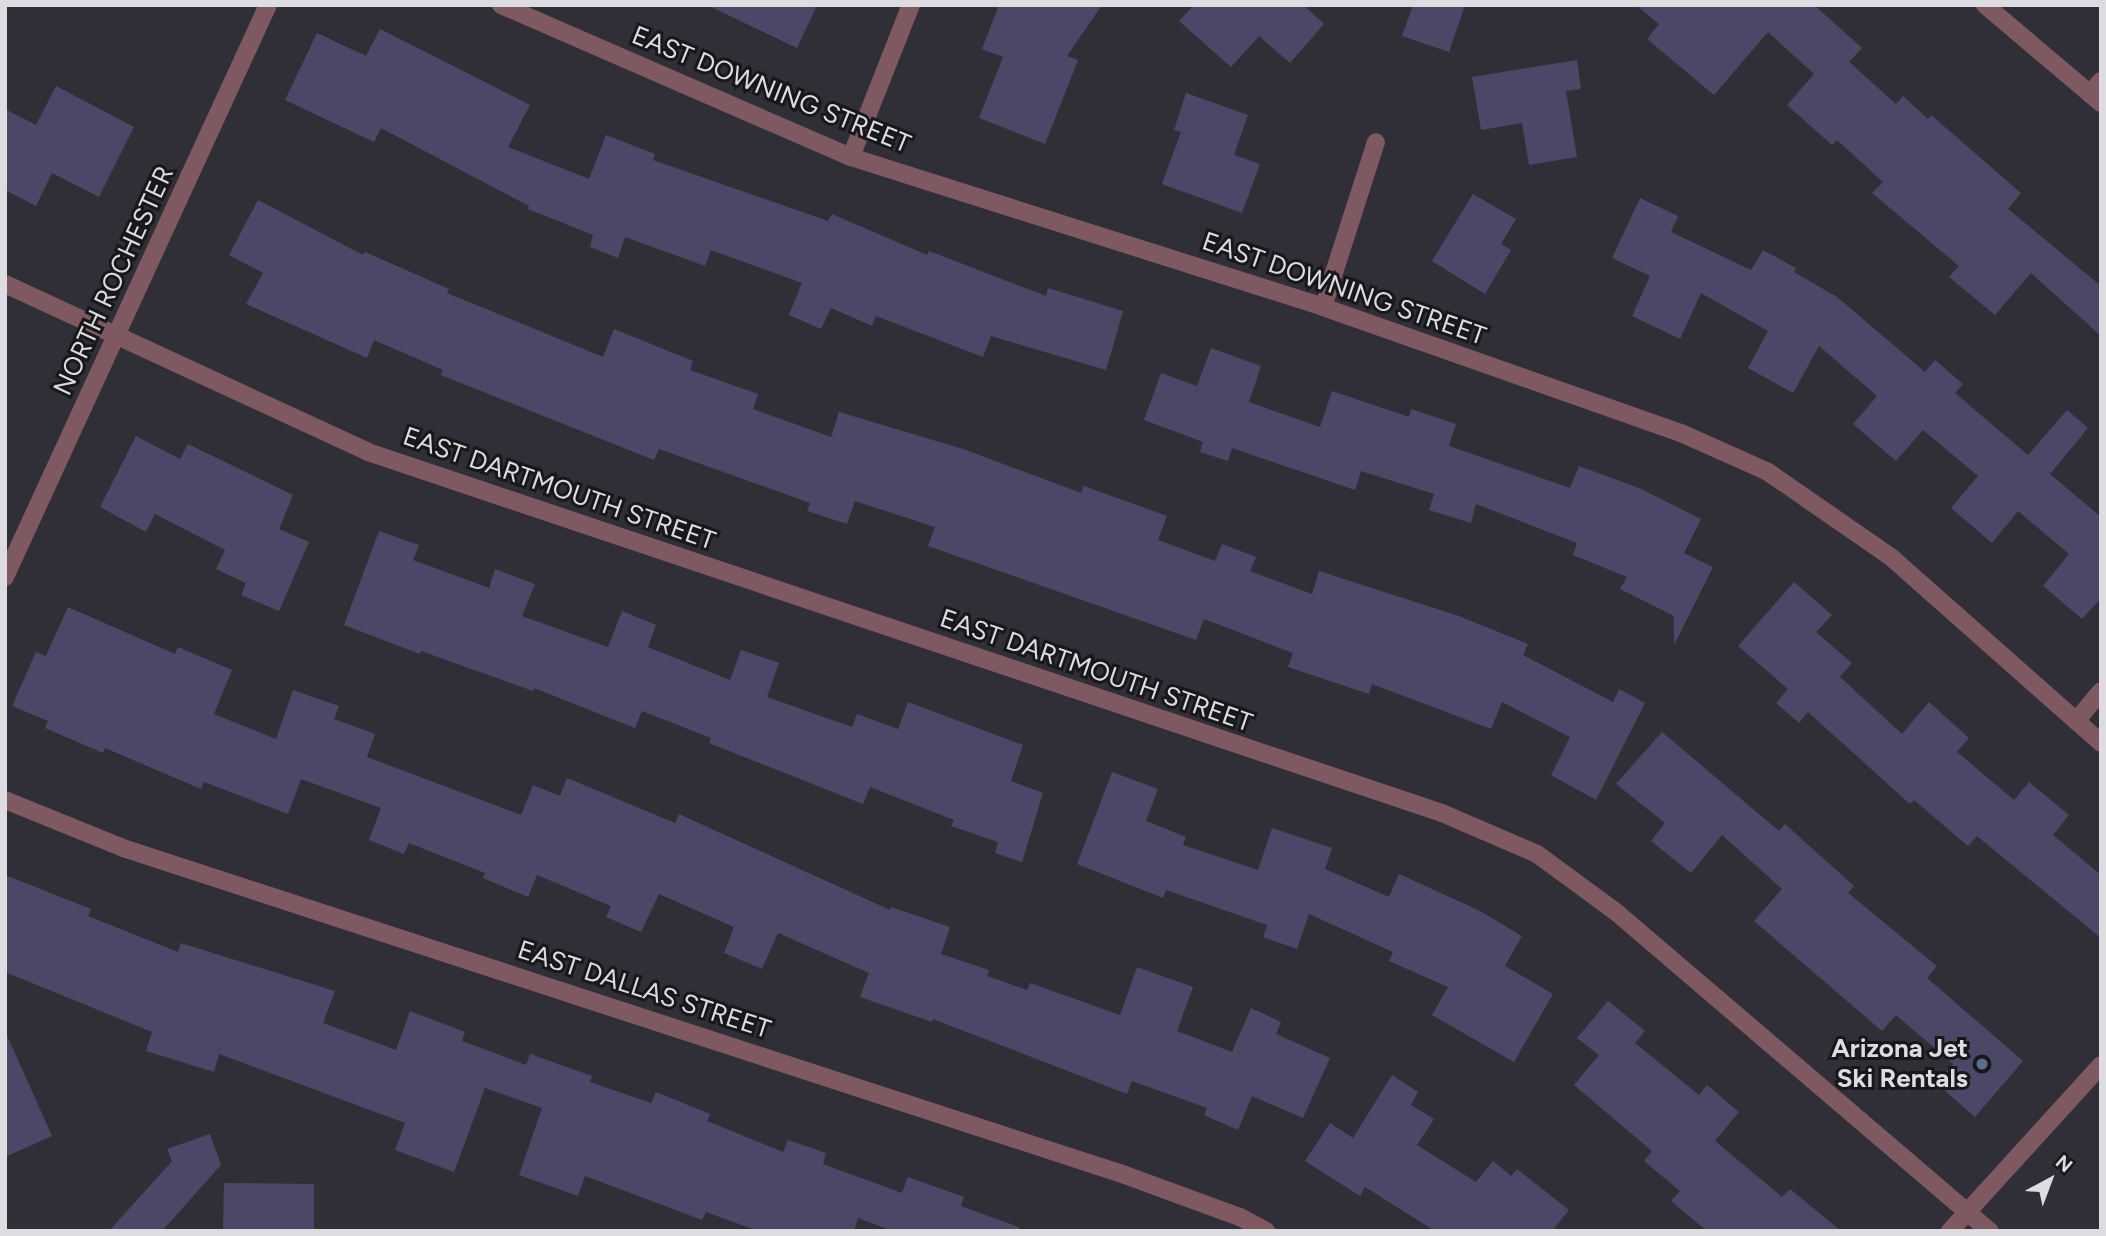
<!DOCTYPE html>
<html>
<head>
<meta charset="utf-8">
<style>
  body { margin:0 }
  #map { position:relative; width:2106px; height:1236px; overflow:hidden; background:#302f37; font-family:Figtree,sans-serif }
  div>[style] { position:absolute }
  [style*='--x'] { left:calc(var(--x)*1px); top:calc(var(--y)*1px); width:calc(var(--w)*1px); rotate:calc(var(--a)*1deg) }
  .building>* { inset:0; background:#4b4867 }
  .service>* { height:18px; margin:-9px; padding:0 9px; transform-origin:9px; border-radius:9px; background:#7e5962 }
  .minor>* { height:18px; margin:-9px; padding:0 9px; transform-origin:9px; border-radius:9px; background:#7e5962 }
  .tertiary>* { height:18px; margin:-9px; padding:0 9px; transform-origin:9px; border-radius:9px; background:#7e5962 }
  .dots>* { width:19px; height:19px; translate:-50% -50%; box-sizing:border-box; border:4px solid #18181b; border-radius:50% }
  span { translate:-50% -50%; white-space:nowrap; text-align:center; line-height:1.15; -webkit-text-stroke:6px #18181b; paint-order:stroke }
  .street-label { font-size:26px; color:#dcdce1 }
  .poi-label { font-size:26px; color:#dcdce1; font-weight:700 }
  .right { translate:-100% -50%; text-align:right }
  .frame { position:absolute; inset:0; border:7px solid #dcdce1; pointer-events:none }
  .north { position:absolute; left:2015px; top:1145px; width:70px; height:70px; -webkit-text-stroke:5px #18181b; paint-order:stroke; rotate:41deg; font-size:19px; font-weight:700; line-height:28px; text-align:center; color:#dcdce1 }
  .north::after { content:''; display:block; margin:auto; width:24px; height:32px; background:#dcdce1; clip-path:polygon(50% 0,100% 100%,50% 72%,0 100%) }
</style>
</head>
<body>
<div id="map">
  <div class="building">
    <i style="clip-path:polygon(707px 5px,817px 5px,797px 48px)"></i>
    <i style="clip-path:polygon(999px 5px,1102px 5px,1067px 56px,1078px 60px,1045px 144px,979px 118px,1003px 57px,982px 49px)"></i>
    <i style="clip-path:polygon(1194px 5px,1303px 5px,1324px 24px,1290px 63px,1259px 36px,1231px 67px,1179px 21px)"></i>
    <i style="clip-path:polygon(1413px 5px,1465px 5px,1449px 52px,1402px 36px)"></i>
    <i style="clip-path:polygon(1636px 5px,1814px 5px,1862px 48px,1849px 62px,1896px 104px,1903px 96px,1928px 119px,1931px 115px,2021px 193px,2008px 209px,2101px 286px,2101px 336px,2031px 273px,1995px 315px,1949px 277px,1959px 266px,1872px 193px,1883px 182px,1837px 140px,1832px 145px,1787px 105px,1814px 74px,1768px 32px,1714px 95px,1647px 39px,1659px 24px)"></i>
    <i style="clip-path:polygon(380px 29px,530px 105px,508px 147px,589px 179px,606px 135px,655px 154px,653px 160px,828px 221px,832px 214px,927px 255px,929px 251px,1046px 296px,1048px 288px,1123px 311px,1106px 370px,991px 336px,983px 357px,876px 316px,872px 326px,831px 308px,821px 329px,789px 315px,802px 283px,711px 250px,705px 266px,625px 237px,618px 258px,590px 247px,593px 235px,528px 209px,529px 206px,381px 128px,374px 142px,285px 100px,317px 33px,366px 56px)"></i>
    <i style="clip-path:polygon(1577px 60px,1581px 89px,1566px 91px,1577px 157px,1529px 165px,1522px 123px,1481px 130px,1472px 77px)"></i>
    <i style="clip-path:polygon(56px 86px,134px 127px,99px 197px,52px 173px,36px 206px,5px 190px,5px 109px,36px 125px)"></i>
    <i style="clip-path:polygon(1186px 93px,1248px 115px,1234px 155px,1260px 164px,1242px 213px,1162px 184px,1181px 132px,1174px 130px)"></i>
    <i style="clip-path:polygon(1473px 194px,1516px 219px,1501px 244px,1511px 250px,1485px 294px,1432px 261px)"></i>
    <i style="clip-path:polygon(1640px 198px,1678px 216px,1671px 232px,1751px 270px,1763px 250px,1796px 268px,1794px 272px,1837px 297px,1925px 372px,1935px 360px,1963px 384px,1955px 393px,2028px 455px,2067px 410px,2088px 428px,2050px 474px,2101px 517px,2101px 598px,2082px 619px,2043px 586px,2069px 554px,2018px 511px,1992px 543px,1951px 508px,1978px 476px,1923px 430px,1896px 461px,1853px 424px,1877px 396px,1819px 346px,1793px 393px,1748px 368px,1768px 331px,1701px 293px,1680px 339px,1632px 316px,1650px 276px,1612px 258px)"></i>
    <i style="clip-path:polygon(258px 200px,363px 255px,365px 252px,449px 289px,447px 293px,603px 357px,614px 329px,693px 361px,690px 370px,758px 394px,753px 409px,831px 437px,839px 412px,963px 449px,1081px 493px,1084px 486px,1167px 516px,1158px 540px,1215px 561px,1222px 544px,1256px 557px,1250px 571px,1312px 594px,1319px 571px,1459px 616px,1528px 644px,1523px 655px,1613px 702px,1619px 689px,1645px 703px,1596px 800px,1551px 775px,1570px 737px,1502px 702px,1491px 729px,1372px 684px,1369px 694px,1288px 667px,1293px 653px,1204px 619px,1196px 640px,928px 546px,935px 527px,855px 501px,847px 524px,807px 511px,810px 503px,659px 449px,654px 460px,441px 375px,443px 370px,374px 340px,367px 358px,246px 304px,263px 273px,229px 255px)"></i>
    <i style="clip-path:polygon(1211px 348px,1261px 366px,1249px 402px,1320px 427px,1332px 391px,1409px 417px,1411px 409px,1456px 424px,1449px 446px,1570px 488px,1579px 466px,1639px 488px,1701px 519px,1684px 553px,1713px 567px,1674px 645px,1674px 616px,1620px 589px,1627px 577px,1573px 555px,1577px 543px,1476px 504px,1471px 523px,1429px 510px,1434px 494px,1361px 471px,1355px 490px,1232px 448px,1228px 461px,1200px 452px,1203px 442px,1144px 420px,1161px 373px,1197px 386px)"></i>
    <i style="clip-path:polygon(136px 436px,180px 459px,188px 444px,293px 495px,279px 529px,309px 542px,279px 611px,241px 595px,246px 583px,216px 569px,225px 550px,155px 514px,146px 532px,100px 507px)"></i>
    <i style="clip-path:polygon(379px 531px,419px 545px,413px 560px,489px 588px,495px 569px,535px 584px,522px 616px,608px 647px,622px 611px,656px 625px,648px 647px,730px 680px,741px 650px,779px 663px,767px 697px,852px 727px,857px 714px,898px 729px,908px 702px,1023px 745px,1011px 781px,1043px 793px,1022px 862px,995px 853px,998px 842px,951px 826px,954px 820px,870px 787px,863px 804px,709px 743px,711px 738px,642px 711px,635px 728px,534px 688px,533px 691px,421px 651px,420px 654px,344px 625px)"></i>
    <i style="clip-path:polygon(1794px 582px,1832px 615px,1816px 632px,1852px 663px,1840px 677px,1902px 734px,1929px 702px,1969px 738px,1957px 752px,2014px 800px,2029px 782px,2069px 815px,2053px 835px,2101px 875px,2101px 938px,1977px 836px,1968px 846px,1914px 800px,1910px 804px,1808px 712px,1799px 723px,1776px 703px,1788px 689px,1738px 646px)"></i>
    <i style="clip-path:polygon(68px 607px,175px 654px,178px 647px,232px 670px,214px 714px,276px 739px,293px 690px,339px 706px,334px 719px,375px 734px,367px 757px,521px 815px,533px 785px,560px 796px,567px 778px,675px 823px,679px 814px,890px 910px,891px 907px,950px 927px,941px 954px,989px 970px,987px 976px,1027px 990px,1030px 983px,1120px 1015px,1137px 967px,1193px 987px,1177px 1031px,1232px 1052px,1251px 1008px,1281px 1022px,1276px 1034px,1330px 1058px,1303px 1118px,1252px 1096px,1238px 1130px,1204px 1115px,1207px 1108px,1132px 1081px,1127px 1094px,933px 1019px,932px 1022px,860px 997px,869px 973px,778px 933px,762px 969px,724px 953px,734px 927px,659px 894px,641px 932px,606px 917px,611px 906px,537px 875px,528px 897px,483px 878px,485px 873px,409px 843px,404px 854px,369px 840px,381px 808px,301px 779px,288px 814px,204px 782px,201px 789px,105px 748px,103px 753px,45px 728px,48px 721px,12px 706px,36px 652px,46px 656px)"></i>
    <i style="clip-path:polygon(1662px 732px,1779px 831px,1785px 824px,1854px 886px,1848px 893px,1937px 966px,1927px 978px,2023px 1061px,1975px 1117px,1936px 1083px,1953px 1064px,1896px 1015px,1882px 1031px,1754px 921px,1782px 889px,1722px 835px,1691px 873px,1651px 841px,1665px 823px,1616px 784px)"></i>
    <i style="clip-path:polygon(1112px 772px,1158px 789px,1146px 821px,1186px 837px,1183px 845px,1258px 870px,1272px 828px,1332px 848px,1325px 869px,1389px 897px,1399px 874px,1478px 910px,1522px 936px,1505px 966px,1553px 994px,1514px 1062px,1432px 1015px,1448px 987px,1389px 961px,1393px 952px,1309px 914px,1297px 949px,1263px 937px,1267px 925px,1166px 890px,1163px 898px,1077px 864px)"></i>
    <i style="clip-path:polygon(5px 875px,91px 909px,88px 916px,178px 952px,181px 943px,335px 991px,323px 1023px,396px 1050px,410px 1011px,465px 1032px,462px 1041px,526px 1065px,530px 1054px,592px 1076px,590px 1082px,651px 1103px,656px 1092px,710px 1114px,707px 1121px,783px 1152px,788px 1140px,826px 1153px,823px 1164px,902px 1193px,908px 1177px,964px 1197px,961px 1206px,1019px 1227px,1019px 1231px,893px 1231px,858px 1218px,854px 1231px,758px 1231px,706px 1212px,702px 1220px,585px 1176px,578px 1196px,519px 1175px,542px 1108px,485px 1088px,454px 1172px,395px 1150px,405px 1123px,219px 1054px,214px 1072px,146px 1051px,152px 1032px,5px 972px)"></i>
    <i style="clip-path:polygon(1608px 1001px,1645px 1031px,1635px 1043px,1699px 1095px,1707px 1085px,1739px 1112px,1715px 1141px,1782px 1197px,1790px 1189px,1841px 1231px,1707px 1231px,1671px 1201px,1680px 1191px,1644px 1161px,1652px 1151px,1574px 1085px,1599px 1055px,1577px 1038px)"></i>
    <i style="clip-path:polygon(5px 1031px,52px 1136px,5px 1157px)"></i>
    <i style="clip-path:polygon(1392px 1075px,1418px 1092px,1411px 1105px,1434px 1119px,1417px 1145px,1476px 1182px,1493px 1161px,1511px 1176px,1517px 1169px,1569px 1210px,1552px 1231px,1435px 1231px,1365px 1187px,1360px 1196px,1305px 1161px,1330px 1123px,1353px 1138px)"></i>
    <i style="clip-path:polygon(210px 1134px,221px 1165px,162px 1231px,109px 1231px,172px 1161px,167px 1149px)"></i>
    <i style="clip-path:polygon(224px 1183px,314px 1184px,314px 1231px,223px 1231px)"></i>
  </div>
  <div class="service">
    <i style="--x:2090;--y:94;--w:17;--a:-50"></i>
  </div>
  <div class="minor">
    <i style="--x:501;--y:5;--w:382;--a:23.5"></i>
    <i style="--x:851;--y:157;--w:495;--a:17.6"></i>
    <i style="--x:1323;--y:307;--w:380;--a:19.4"></i>
    <i style="--x:1681;--y:433;--w:95;--a:24.1"></i>
    <i style="--x:1768;--y:472;--w:151;--a:34.7"></i>
    <i style="--x:1892;--y:558;--w:279;--a:41.5"></i>
    <i style="--x:851;--y:157;--w:163;--a:-68.5"></i>
    <i style="--x:5;--y:284;--w:400;--a:24.8"></i>
    <i style="--x:368;--y:452;--w:1133;--a:18.58"></i>
    <i style="--x:1442;--y:813;--w:103;--a:23.3"></i>
    <i style="--x:1537;--y:854;--w:98;--a:36.3"></i>
    <i style="--x:1616;--y:912;--w:492;--a:40.5"></i>
    <i style="--x:1323;--y:307;--w:173;--a:-72.2"></i>
    <i style="--x:5;--y:577;--w:630;--a:-65.31"></i>
    <i style="--x:2076;--y:721;--w:39;--a:-50"></i>
    <i style="--x:5;--y:800;--w:127;--a:22.1"></i>
    <i style="--x:123;--y:848;--w:1054;--a:18.07"></i>
    <i style="--x:1125;--y:1175;--w:122;--a:20.1"></i>
    <i style="--x:1240;--y:1217;--w:30;--a:28"></i>
    <i style="--x:1950;--y:1231;--w:224;--a:-47.7"></i>
  </div>
  <div class="tertiary">
    <i style="--x:1985;--y:5;--w:152;--a:40.2"></i>
  </div>
  <div class="dots">
    <i style="left:1982px;top:1064px;background:#5c6f8a"></i>
  </div>
  <div class="street-label">
    <span style="left:771px;top:90px;rotate:22deg">EAST DOWNING STREET</span>
    <span style="left:114px;top:281px;rotate:-65deg">NORTH ROCHESTER</span>
    <span style="left:1344px;top:289px;rotate:19deg">EAST DOWNING STREET</span>
    <span style="left:559px;top:489px;rotate:19deg">EAST DARTMOUTH STREET</span>
    <span style="left:1096px;top:671px;rotate:19deg">EAST DARTMOUTH STREET</span>
    <span style="left:644px;top:990px;rotate:18deg">EAST DALLAS STREET</span>
  </div>
  <div class="poi-label">
    <span class="right" style="left:1968px;top:1064px">Arizona Jet<br>Ski Rentals</span>
  </div>
  <div class="frame"></div>
  <div class="north">N</div>
</div>
</body>
</html>
